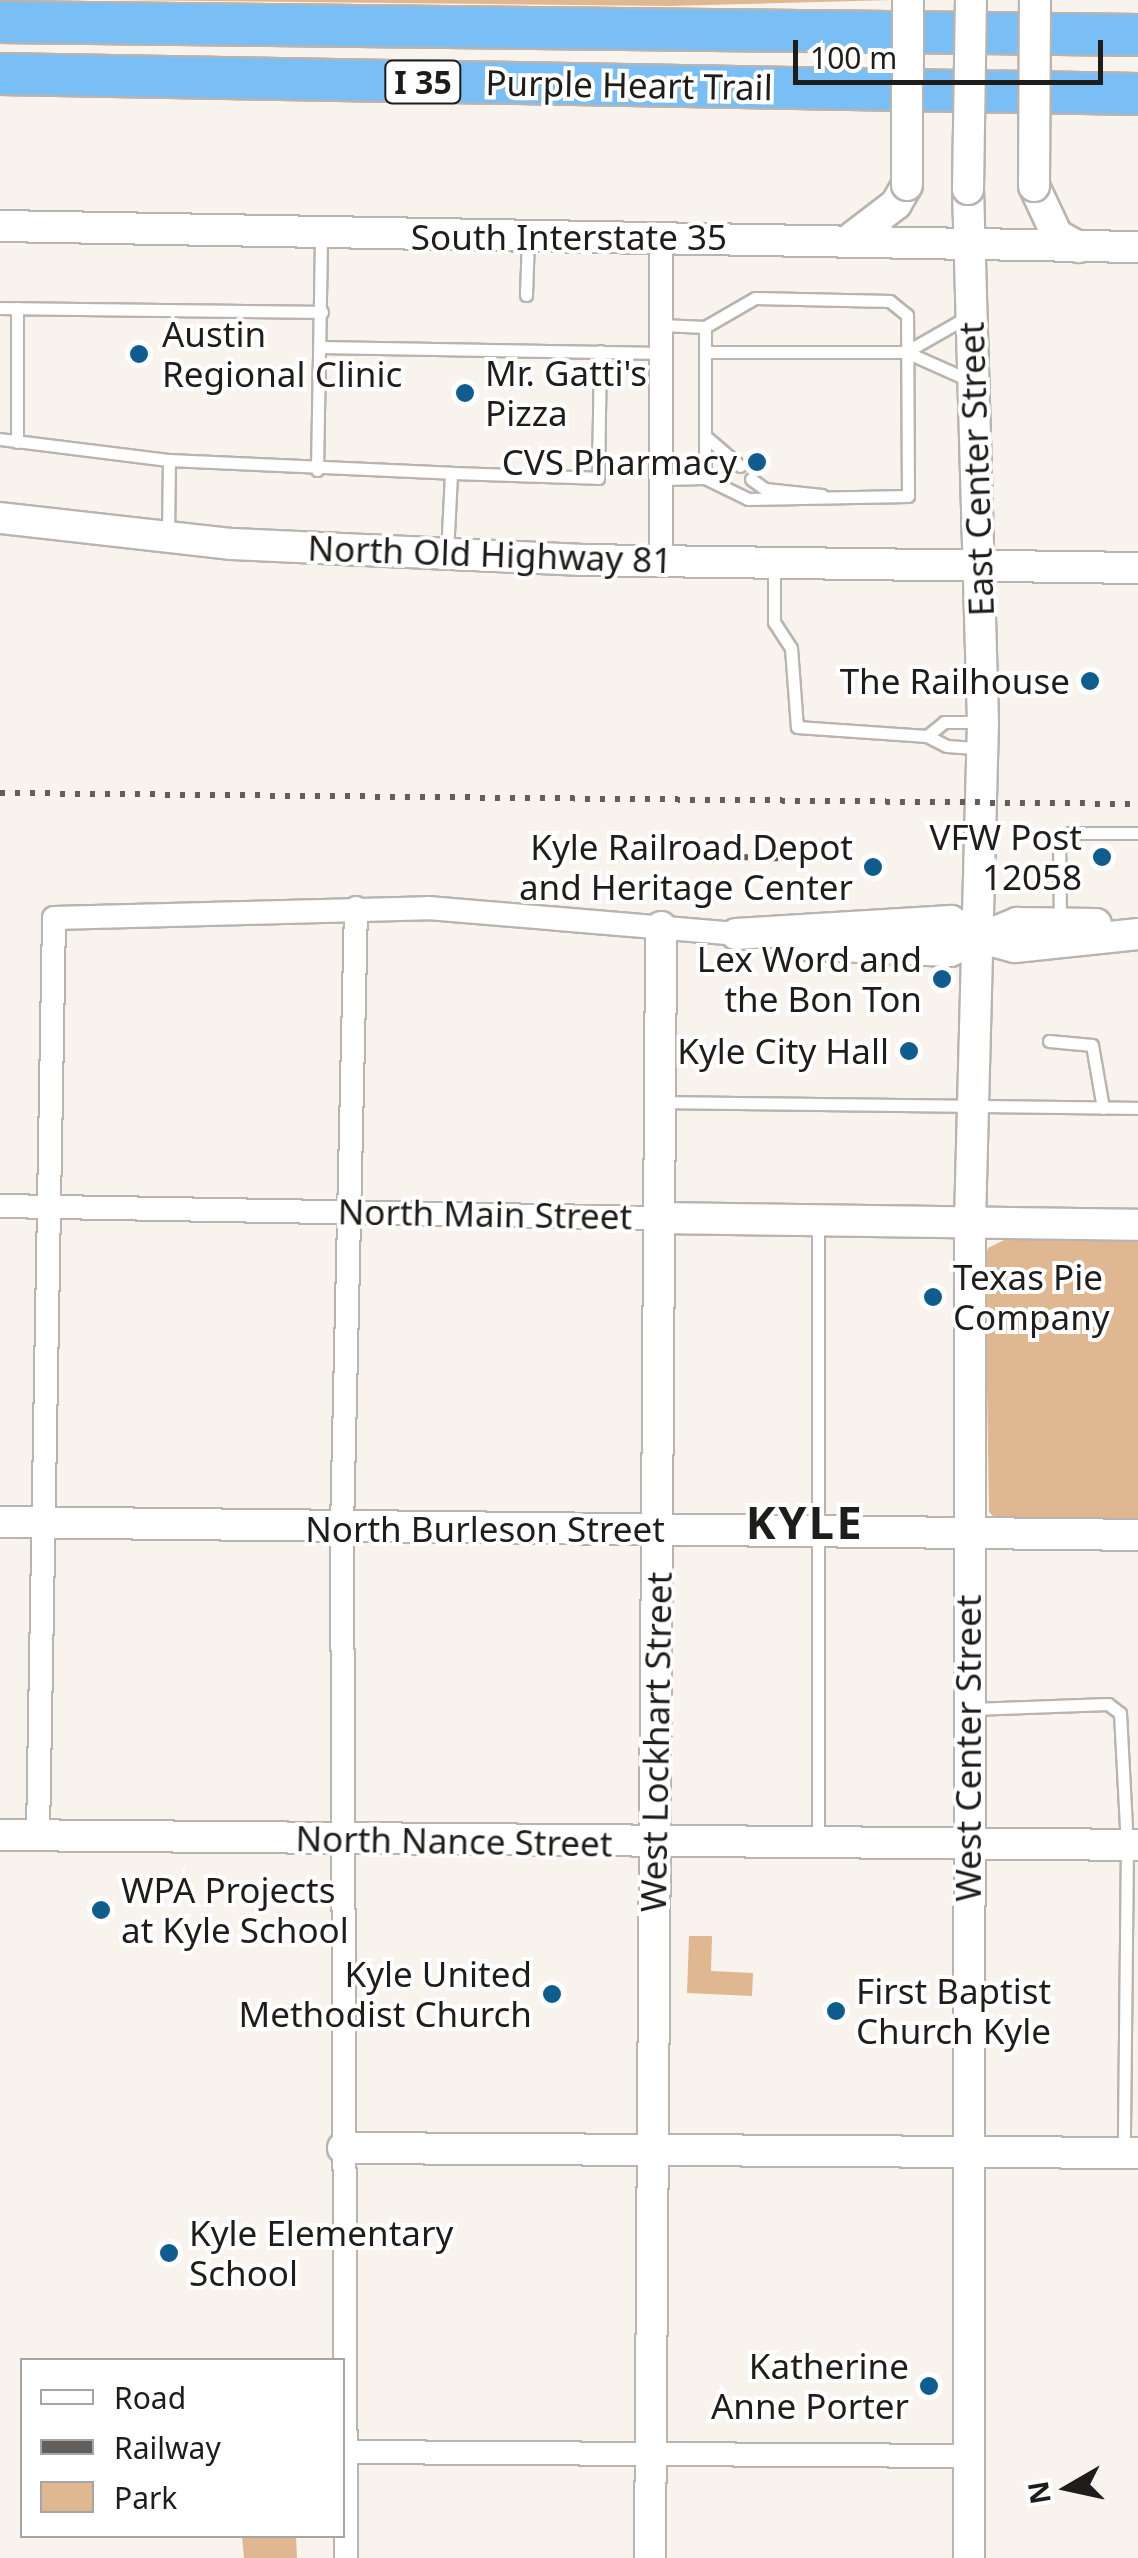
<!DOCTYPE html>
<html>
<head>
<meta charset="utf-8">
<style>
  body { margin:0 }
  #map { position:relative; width:1138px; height:2558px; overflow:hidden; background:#f9f3ee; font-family:"Noto Sans",sans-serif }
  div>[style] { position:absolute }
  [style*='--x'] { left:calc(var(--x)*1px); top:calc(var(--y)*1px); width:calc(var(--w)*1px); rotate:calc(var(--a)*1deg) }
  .green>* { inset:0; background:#dfb891 }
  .roads { filter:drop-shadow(2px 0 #b9b4af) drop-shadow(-2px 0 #b9b4af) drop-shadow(0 2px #b9b4af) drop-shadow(0 -2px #b9b4af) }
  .lane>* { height:11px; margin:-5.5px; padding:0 5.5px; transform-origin:5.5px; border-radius:5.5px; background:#fff }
  .street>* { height:22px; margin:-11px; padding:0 11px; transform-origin:11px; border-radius:11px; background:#fff }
  .secondary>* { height:30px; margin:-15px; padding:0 15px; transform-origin:15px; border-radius:15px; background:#fff }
  .highway>* { height:40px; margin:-20px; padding:0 20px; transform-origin:20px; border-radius:20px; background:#7abef6 }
  .rail>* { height:6px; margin-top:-3px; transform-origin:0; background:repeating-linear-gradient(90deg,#615e5c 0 5px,transparent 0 15px) }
  .bridges { filter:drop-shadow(2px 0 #b9b4af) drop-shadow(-2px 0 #b9b4af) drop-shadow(0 2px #b9b4af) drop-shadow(0 -2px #b9b4af) }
  .secondary-bridge>* { height:30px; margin:-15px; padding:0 15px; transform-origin:15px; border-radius:15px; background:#fff }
  .dots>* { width:28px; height:28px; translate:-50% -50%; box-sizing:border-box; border:5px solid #fff; border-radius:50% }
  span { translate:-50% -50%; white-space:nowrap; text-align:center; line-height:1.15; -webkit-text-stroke:8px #fff; paint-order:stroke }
  .shield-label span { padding:2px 8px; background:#fff; border:2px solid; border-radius:8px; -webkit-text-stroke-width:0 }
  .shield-label { font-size:32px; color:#1f1d1c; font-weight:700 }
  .street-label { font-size:35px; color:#1f1d1c }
  .poi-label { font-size:35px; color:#1f1d1c }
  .left { translate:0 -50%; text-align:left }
  .right { translate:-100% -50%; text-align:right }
  .district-label { font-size:45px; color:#1f1d1c; font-weight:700; letter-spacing:2.5px }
  .legend { position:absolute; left:20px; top:2358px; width:325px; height:180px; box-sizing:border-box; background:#fff; border:2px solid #a5a5a4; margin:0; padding:12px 18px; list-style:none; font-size:30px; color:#1f1d1c }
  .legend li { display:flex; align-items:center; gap:20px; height:50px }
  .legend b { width:50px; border:2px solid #a5a5a4 }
  .north { position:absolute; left:1018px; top:2438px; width:100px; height:100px; -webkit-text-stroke:8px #fff; paint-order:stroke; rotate:261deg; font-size:28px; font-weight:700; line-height:40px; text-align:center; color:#1f1d1c }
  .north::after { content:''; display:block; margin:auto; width:35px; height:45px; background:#1f1d1c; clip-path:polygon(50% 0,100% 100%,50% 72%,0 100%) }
  .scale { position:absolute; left:793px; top:40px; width:310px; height:45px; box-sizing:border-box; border:5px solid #1f1d1c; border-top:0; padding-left:12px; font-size:30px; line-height:35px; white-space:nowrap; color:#1f1d1c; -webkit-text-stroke:8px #fff; paint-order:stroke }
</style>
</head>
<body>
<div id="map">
  <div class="green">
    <i style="clip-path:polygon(114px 0,893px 0,668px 6px)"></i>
    <i style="clip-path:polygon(1012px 1236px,1138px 1236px,1138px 1524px,996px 1519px,989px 1512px,985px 1258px,988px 1248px)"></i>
    <i style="clip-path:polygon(689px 1936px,712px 1936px,711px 1971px,753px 1973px,752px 1996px,687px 1993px)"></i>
    <i style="clip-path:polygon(242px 2536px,296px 2536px,297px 2558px,244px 2558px)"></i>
  </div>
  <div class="roads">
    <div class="lane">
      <i style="--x:526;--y:295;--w:56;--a:-88"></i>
      <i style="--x:0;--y:308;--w:322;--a:0.7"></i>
      <i style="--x:967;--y:317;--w:70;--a:150.2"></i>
      <i style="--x:906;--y:352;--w:71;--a:24"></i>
      <i style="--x:321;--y:347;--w:340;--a:1"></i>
      <i style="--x:706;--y:352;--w:200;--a:0"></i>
      <i style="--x:705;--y:436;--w:46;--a:40.6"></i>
      <i style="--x:0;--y:439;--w:170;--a:7.1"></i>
      <i style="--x:17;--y:442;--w:134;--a:-90"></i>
      <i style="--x:317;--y:470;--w:235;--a:-89"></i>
      <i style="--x:705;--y:478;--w:151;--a:-90"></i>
      <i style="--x:661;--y:479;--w:44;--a:-1.3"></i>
      <i style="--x:705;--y:478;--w:48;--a:26"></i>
      <i style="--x:748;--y:499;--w:160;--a:-1.1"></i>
      <i style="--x:908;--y:496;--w:181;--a:-90.3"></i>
      <i style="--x:907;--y:315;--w:22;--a:-141"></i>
      <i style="--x:890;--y:301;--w:135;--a:-178.7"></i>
      <i style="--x:755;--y:298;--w:58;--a:149.9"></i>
      <i style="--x:705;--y:327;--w:44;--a:-177.4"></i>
      <i style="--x:751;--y:479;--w:17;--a:36"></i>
      <i style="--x:765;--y:489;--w:57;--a:6"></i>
      <i style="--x:168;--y:533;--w:73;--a:-89.2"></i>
      <i style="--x:169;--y:460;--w:282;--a:2.6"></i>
      <i style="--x:447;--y:553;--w:80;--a:-87.1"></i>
      <i style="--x:451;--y:473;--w:147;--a:1.9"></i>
      <i style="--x:598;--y:478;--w:127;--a:-89.1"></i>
      <i style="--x:774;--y:563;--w:59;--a:90"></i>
      <i style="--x:774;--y:622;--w:31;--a:57"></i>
      <i style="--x:791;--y:648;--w:79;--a:85.7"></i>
      <i style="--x:797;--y:727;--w:130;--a:4"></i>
      <i style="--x:927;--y:736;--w:22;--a:27"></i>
      <i style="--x:947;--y:746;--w:31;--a:4"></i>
      <i style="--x:927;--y:736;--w:22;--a:-39"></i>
      <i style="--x:944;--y:722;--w:38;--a:0"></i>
      <i style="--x:1060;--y:921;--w:80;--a:-90.7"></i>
      <i style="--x:1059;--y:841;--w:14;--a:-36"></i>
      <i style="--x:1070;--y:833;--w:68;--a:0"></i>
      <i style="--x:1049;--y:1041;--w:43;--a:5.3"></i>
      <i style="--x:1092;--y:1045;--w:64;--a:80.1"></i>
      <i style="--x:662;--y:1102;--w:476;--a:0.7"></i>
      <i style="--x:818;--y:1222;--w:619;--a:90"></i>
      <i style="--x:972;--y:1709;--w:136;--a:-2.1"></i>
      <i style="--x:1108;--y:1704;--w:15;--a:37"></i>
      <i style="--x:1120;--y:1713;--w:132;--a:87"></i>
      <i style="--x:1127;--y:1845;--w:307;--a:90.6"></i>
    </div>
    <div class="street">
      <i style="--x:661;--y:561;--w:322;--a:-90"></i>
      <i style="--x:0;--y:1206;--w:657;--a:1.05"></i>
      <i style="--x:38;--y:1835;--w:917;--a:-89"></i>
      <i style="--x:54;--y:918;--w:374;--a:-1.5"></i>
      <i style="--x:428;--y:908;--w:309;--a:4.8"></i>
      <i style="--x:346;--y:2452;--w:624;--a:0.37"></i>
      <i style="--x:346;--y:2558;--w:1029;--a:-90.22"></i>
      <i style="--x:342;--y:1529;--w:621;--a:-88.71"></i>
    </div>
    <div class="secondary">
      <i style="--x:1034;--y:186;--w:54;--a:64.9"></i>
      <i style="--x:1057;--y:235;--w:25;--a:29"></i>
      <i style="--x:968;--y:189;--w:533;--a:88.39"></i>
      <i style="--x:983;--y:722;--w:500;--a:91.49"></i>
      <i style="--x:970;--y:1222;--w:1336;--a:90.04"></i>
      <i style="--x:0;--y:226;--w:1138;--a:1.06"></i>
      <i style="--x:853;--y:237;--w:54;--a:-37.5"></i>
      <i style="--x:896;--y:204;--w:22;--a:-60"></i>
      <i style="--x:0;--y:518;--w:232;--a:6.4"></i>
      <i style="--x:231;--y:544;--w:349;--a:2.6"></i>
      <i style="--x:580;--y:560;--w:558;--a:0.82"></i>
      <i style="--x:736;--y:934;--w:215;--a:-3.5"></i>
      <i style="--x:951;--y:921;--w:31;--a:32"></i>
      <i style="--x:977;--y:937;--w:39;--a:15"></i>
      <i style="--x:1015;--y:947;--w:124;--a:-6"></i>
      <i style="--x:793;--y:944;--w:157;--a:2.6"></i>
      <i style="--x:950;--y:951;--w:73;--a:-22.7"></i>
      <i style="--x:1017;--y:923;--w:79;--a:0.7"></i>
      <i style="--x:657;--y:1218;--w:481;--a:0.8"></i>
      <i style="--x:0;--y:1522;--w:1138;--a:0.65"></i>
      <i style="--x:0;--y:1835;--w:1138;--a:0.5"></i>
      <i style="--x:343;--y:2148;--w:795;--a:0.36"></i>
      <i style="--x:650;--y:2558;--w:1631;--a:-89.61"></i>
    </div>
    <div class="highway">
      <i style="--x:0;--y:22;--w:1138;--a:0.65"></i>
      <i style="--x:0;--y:74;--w:1138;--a:1.01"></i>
    </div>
  </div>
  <div class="rail">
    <i style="--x:0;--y:793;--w:1138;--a:0.55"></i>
    <i style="--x:668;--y:855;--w:133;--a:1.7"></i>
  </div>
  <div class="bridges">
    <div class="secondary-bridge">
      <i style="--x:907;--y:185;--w:185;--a:-89.7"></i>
      <i style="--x:1034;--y:186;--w:186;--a:-89.7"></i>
      <i style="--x:968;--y:189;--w:189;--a:-89.1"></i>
    </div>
  </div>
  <div class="dots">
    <i style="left:139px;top:354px;background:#0f5c8f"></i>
    <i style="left:465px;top:393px;background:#0f5c8f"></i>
    <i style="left:757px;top:462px;background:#0f5c8f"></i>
    <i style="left:1090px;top:681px;background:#0f5c8f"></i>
    <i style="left:1102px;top:857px;background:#0f5c8f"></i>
    <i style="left:873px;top:867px;background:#0f5c8f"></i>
    <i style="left:942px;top:979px;background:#0f5c8f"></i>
    <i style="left:909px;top:1051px;background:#0f5c8f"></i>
    <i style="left:933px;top:1297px;background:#0f5c8f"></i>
    <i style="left:101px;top:1910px;background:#0f5c8f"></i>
    <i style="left:552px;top:1994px;background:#0f5c8f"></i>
    <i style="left:836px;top:2011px;background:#0f5c8f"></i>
    <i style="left:169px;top:2253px;background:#0f5c8f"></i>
    <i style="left:929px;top:2386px;background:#0f5c8f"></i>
  </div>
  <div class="shield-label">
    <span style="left:423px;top:82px">I 35</span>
  </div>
  <div class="street-label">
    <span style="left:629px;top:85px;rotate:1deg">Purple Heart Trail</span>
    <span style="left:569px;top:237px">South Interstate 35</span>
    <span style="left:976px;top:469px;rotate:-92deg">East Center Street</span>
    <span style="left:490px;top:554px;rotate:2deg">North Old Highway 81</span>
    <span style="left:485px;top:1214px;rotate:1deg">North Main Street</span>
    <span style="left:485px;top:1529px">North Burleson Street</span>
    <span style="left:656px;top:1742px;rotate:-89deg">West Lockhart Street</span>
    <span style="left:968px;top:1748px;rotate:-90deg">West Center Street</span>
    <span style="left:454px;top:1841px;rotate:1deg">North Nance Street</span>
  </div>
  <div class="poi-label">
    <span class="left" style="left:162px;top:354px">Austin<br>Regional Clinic</span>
    <span class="left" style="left:485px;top:393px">Mr. Gatti's<br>Pizza</span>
    <span class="right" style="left:737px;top:462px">CVS Pharmacy</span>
    <span class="right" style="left:1070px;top:681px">The Railhouse</span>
    <span class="right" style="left:1082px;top:857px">VFW Post<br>12058</span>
    <span class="right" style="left:853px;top:867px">Kyle Railroad Depot<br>and Heritage Center</span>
    <span class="right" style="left:922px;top:979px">Lex Word and<br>the Bon Ton</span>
    <span class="right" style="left:889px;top:1051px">Kyle City Hall</span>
    <span class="left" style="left:953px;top:1297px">Texas Pie<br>Company</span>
    <span class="left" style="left:121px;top:1910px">WPA Projects<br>at Kyle School</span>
    <span class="right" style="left:532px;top:1994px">Kyle United<br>Methodist Church</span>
    <span class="left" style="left:856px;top:2011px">First Baptist<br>Church Kyle</span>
    <span class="left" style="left:189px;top:2253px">Kyle Elementary<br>School</span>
    <span class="right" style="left:909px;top:2386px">Katherine<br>Anne Porter</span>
  </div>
  <div class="district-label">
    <span style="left:805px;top:1522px">KYLE</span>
  </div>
  <ul class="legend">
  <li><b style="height:12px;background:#fff"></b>Road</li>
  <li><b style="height:12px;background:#615e5c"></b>Railway</li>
  <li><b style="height:28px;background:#dfb891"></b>Park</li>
  </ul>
  <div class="north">N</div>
  <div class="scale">100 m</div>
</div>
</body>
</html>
